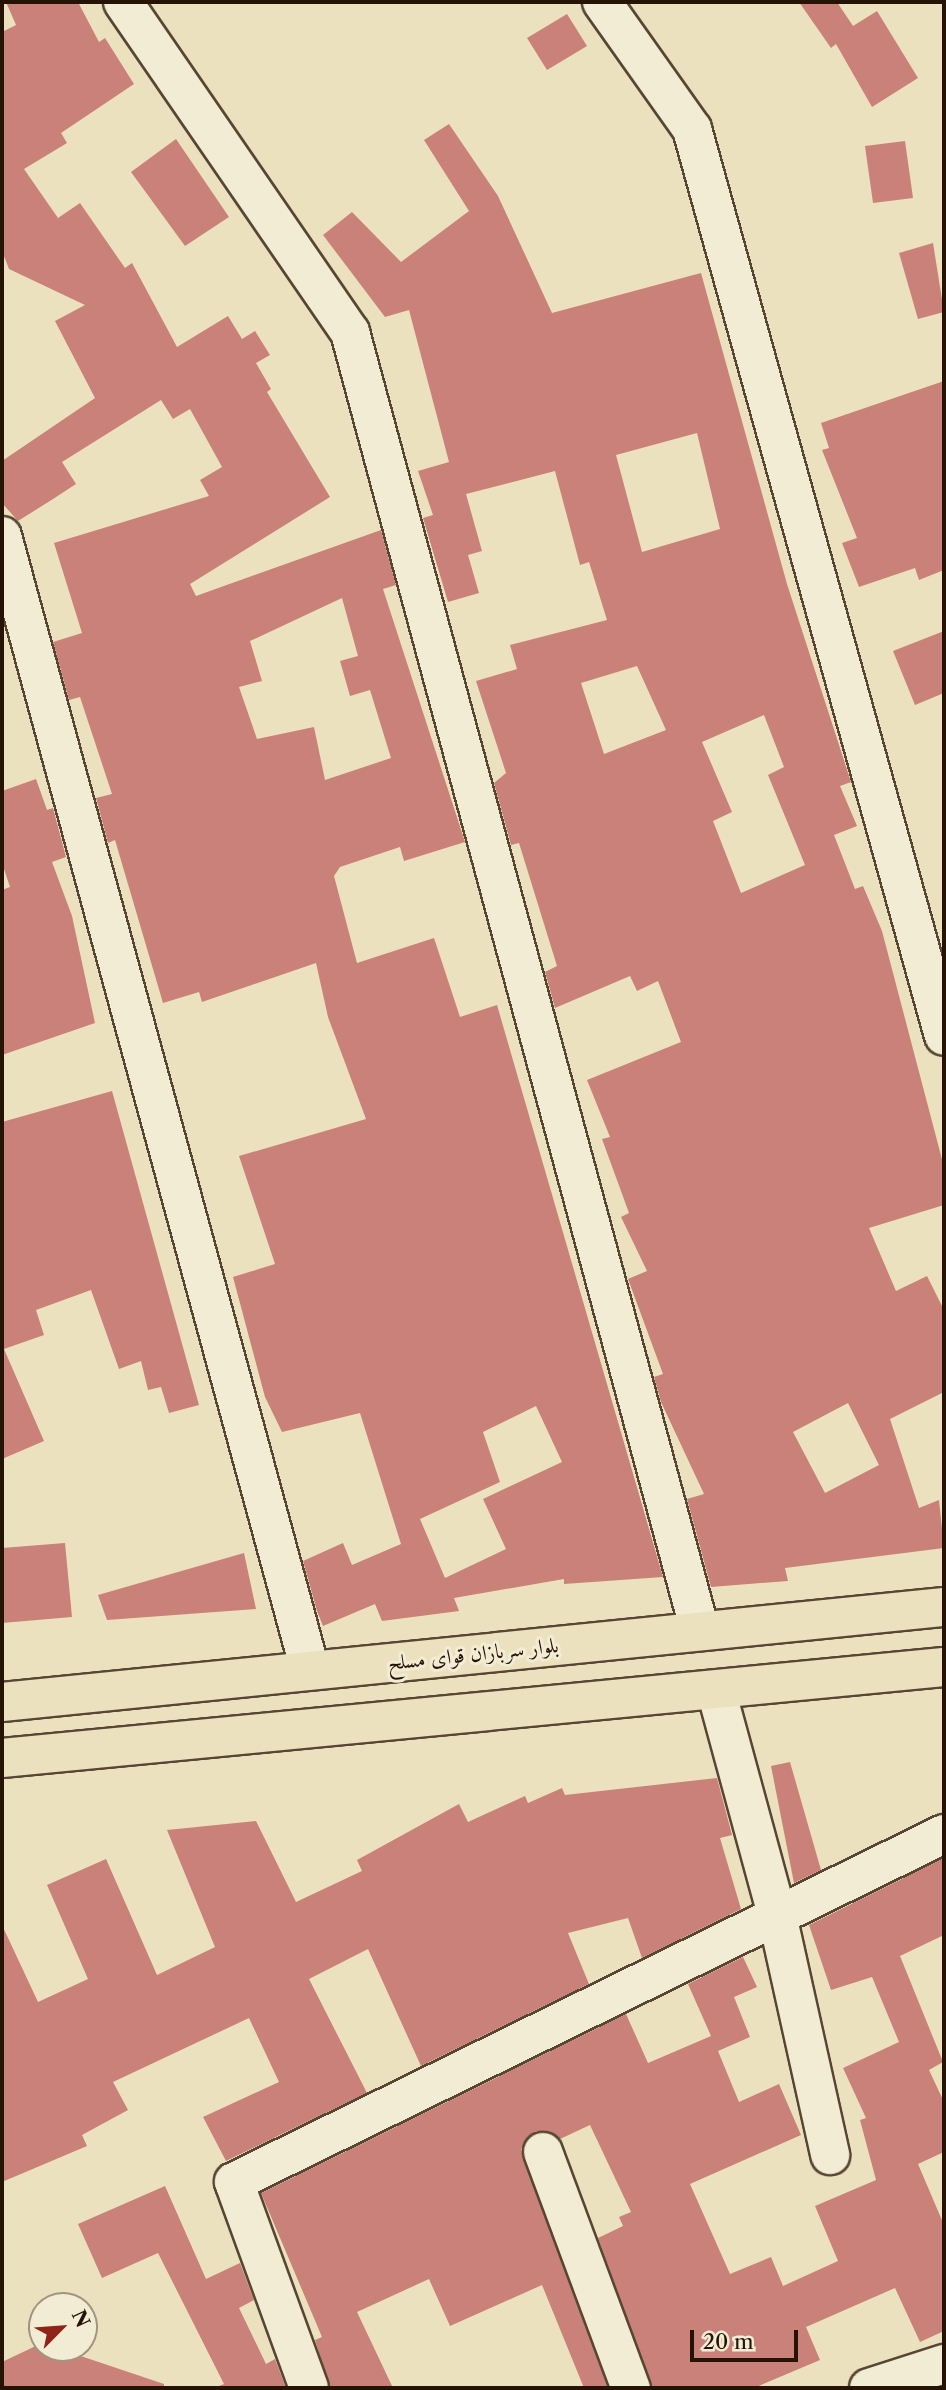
<!DOCTYPE html>
<html>
<head>
<meta charset="utf-8">
<style>
  body { margin:0 }
  #map { position:relative; width:946px; height:2390px; overflow:hidden; background:#ece1be; font-family:"Libre Caslon Text",Amiri,serif }
  div>[style] { position:absolute }
  [style*='--x'] { left:calc(var(--x)*1px); top:calc(var(--y)*1px); width:calc(var(--w)*1px); rotate:calc(var(--a)*1deg) }
  .building>* { inset:0; background:#c9817a }
  .roads { filter:drop-shadow(2px 0 #574633) drop-shadow(-2px 0 #574633) drop-shadow(0 2px #574633) drop-shadow(0 -2px #574633) }
  .minor>* { height:38px; margin:-19px; padding:0 19px; transform-origin:19px; border-radius:19px; background:#f3ecd5 }
  .major>* { height:38px; margin:-19px; padding:0 19px; transform-origin:19px; border-radius:19px; background:#ece1be }
  span { translate:-50% -50%; white-space:nowrap; text-align:center; line-height:1.15; -webkit-text-stroke:6px #f3ecd5; paint-order:stroke }
  .street-label { font-size:21px; color:#251305 }
  .frame { position:absolute; inset:0; border:4px solid #251305; pointer-events:none }
  .north { position:absolute; left:28px; top:2292px; width:70px; height:70px; box-sizing:border-box; background:#f3ecd5; border:2px solid #a19582; border-radius:50%; rotate:65deg; font-size:19px; font-weight:700; line-height:28px; text-align:center; color:#251305 }
  .north::after { content:''; display:block; margin:auto; width:24px; height:32px; background:#8f2418; clip-path:polygon(50% 0,100% 100%,50% 72%,0 100%) }
  .scale { position:absolute; left:690px; top:2330px; width:108px; height:32px; box-sizing:border-box; border:4px solid #251305; border-top:0; padding-left:9px; font-size:21px; line-height:24px; white-space:nowrap; color:#251305; -webkit-text-stroke:5px #f3ecd5; paint-order:stroke }
</style>
</head>
<body>
<div id="map">
  <div class="building">
    <i style="clip-path:polygon(evenodd,6px 2px,78px 2px,99px 42px,105px 38px,134px 84px,61px 133px,67px 143px,24px 169px,58px 218px,80px 203px,125px 268px,132px 263px,177px 347px,228px 316px,242px 339px,255px 331px,270px 355px,256px 363px,271px 389px,267px 392px,330px 497px,190px 584px,196px 596px,381px 530px,396px 585px,383px 589px,465px 842px,404px 861px,400px 847px,340px 867px,334px 876px,357px 963px,434px 938px,460px 1017px,497px 1005px,663px 1577px,564px 1584px,564px 1579px,454px 1598px,459px 1611px,382px 1621px,375px 1604px,323px 1626px,317px 1611px,303px 1561px,343px 1543px,352px 1565px,401px 1544px,360px 1413px,282px 1432px,265px 1397px,233px 1277px,275px 1264px,239px 1156px,366px 1119px,328px 1017px,316px 963px,202px 1002px,199px 992px,163px 1003px,115px 840px,108px 843px,96px 798px,112px 794px,80px 697px,69px 700px,53px 642px,82px 633px,54px 543px,209px 496px,200px 480px,222px 467px,190px 409px,173px 419px,161px 400px,62px 462px,76px 484px,53px 499px,18px 521px,2px 503px,2px 461px,95px 398px,55px 321px,85px 305px,9px 269px,2px 251px,2px 32px,16px 25px,6px 2px,342px 598px,358px 656px,340px 661px,350px 696px,370px 690px,391px 758px,325px 780px,314px 727px,257px 739px,239px 687px,262px 681px,250px 641px,342px 598px,6px 2px,536px 1406px,562px 1462px,483px 1499px,506px 1549px,445px 1578px,420px 1519px,500px 1482px,483px 1432px,536px 1406px)"></i>
    <i style="clip-path:polygon(799px 2px,837px 2px,853px 26px,877px 11px,918px 78px,872px 107px,836px 44px,831px 48px)"></i>
    <i style="clip-path:polygon(567px 14px,587px 46px,547px 70px,527px 38px)"></i>
    <i style="clip-path:polygon(evenodd,449px 124px,498px 196px,552px 313px,701px 273px,787px 584px,851px 782px,840px 786px,857px 826px,834px 835px,855px 889px,863px 886px,882px 931px,944px 1167px,944px 1205px,869px 1228px,896px 1291px,927px 1276px,944px 1310px,944px 1392px,890px 1419px,919px 1508px,939px 1500px,944px 1548px,785px 1568px,788px 1581px,711px 1587px,687px 1499px,704px 1494px,661px 1402px,654px 1377px,663px 1374px,628px 1279px,647px 1271px,621px 1217px,629px 1213px,602px 1139px,610px 1137px,587px 1080px,681px 1042px,658px 981px,637px 991px,630px 976px,555px 1008px,545px 972px,557px 966px,519px 843px,511px 845px,494px 783px,506px 773px,476px 681px,517px 669px,510px 645px,607px 620px,589px 562px,580px 565px,555px 471px,466px 494px,482px 551px,468px 555px,479px 593px,448px 602px,423px 518px,433px 515px,418px 471px,449px 462px,409px 310px,385px 317px,323px 235px,352px 212px,401px 262px,469px 211px,424px 140px,449px 124px,697px 433px,720px 529px,642px 552px,616px 455px,697px 433px,449px 124px,637px 666px,666px 730px,604px 754px,581px 683px,637px 666px,449px 124px,764px 715px,784px 767px,768px 775px,805px 865px,741px 893px,713px 821px,732px 812px,702px 742px,764px 715px,449px 124px,848px 1403px,879px 1465px,825px 1493px,793px 1432px,848px 1403px)"></i>
    <i style="clip-path:polygon(176px 139px,229px 217px,185px 246px,131px 172px)"></i>
    <i style="clip-path:polygon(905px 141px,913px 198px,873px 203px,865px 146px)"></i>
    <i style="clip-path:polygon(933px 243px,944px 312px,918px 319px,899px 253px)"></i>
    <i style="clip-path:polygon(944px 381px,944px 570px,919px 580px,915px 568px,859px 587px,842px 543px,857px 538px,822px 450px,829px 448px,821px 423px)"></i>
    <i style="clip-path:polygon(944px 631px,944px 693px,915px 705px,893px 651px)"></i>
    <i style="clip-path:polygon(36px 779px,47px 810px,53px 808px,66px 857px,52px 862px,72px 916px,95px 1023px,2px 1055px,2px 890px,10px 887px,2px 863px,2px 791px)"></i>
    <i style="clip-path:polygon(112px 1091px,199px 1405px,169px 1413px,161px 1387px,148px 1390px,141px 1361px,119px 1369px,91px 1290px,36px 1310px,44px 1335px,4px 1349px,44px 1441px,2px 1459px,2px 1122px)"></i>
    <i style="clip-path:polygon(65px 1543px,72px 1617px,2px 1623px,2px 1548px)"></i>
    <i style="clip-path:polygon(244px 1553px,256px 1609px,107px 1620px,98px 1595px)"></i>
    <i style="clip-path:polygon(790px 1762px,821px 1870px,794px 1883px,771px 1766px)"></i>
    <i style="clip-path:polygon(717px 1778px,732px 1835px,720px 1838px,741px 1909px,642px 1958px,628px 1918px,568px 1933px,589px 1984px,421px 2066px,368px 1949px,309px 1979px,367px 2093px,226px 2161px,203px 2117px,279px 2082px,249px 2018px,113px 2082px,128px 2110px,82px 2135px,87px 2146px,2px 2182px,2px 1925px,38px 2002px,88px 1979px,47px 1885px,106px 1859px,157px 1975px,215px 1947px,167px 1830px,256px 1821px,296px 1902px,362px 1871px,357px 1860px,459px 1804px,468px 1822px,525px 1796px,528px 1803px,562px 1788px,565px 1795px)"></i>
    <i style="clip-path:polygon(944px 1858px,944px 1935px,900px 1956px,943px 2062px,929px 2070px,944px 2102px,944px 2152px,918px 2164px,944px 2225px,944px 2331px,920px 2342px,895px 2288px,806px 2327px,820px 2360px,754px 2388px,652px 2388px,598px 2238px,623px 2226px,619px 2217px,631px 2212px,590px 2125px,560px 2139px,536px 2131px,521px 2149px,608px 2388px,584px 2388px,542px 2285px,450px 2326px,429px 2279px,357px 2312px,393px 2388px,330px 2388px,315px 2340px,322px 2337px,261px 2193px,626px 2014px,648px 2063px,711px 2036px,688px 1984px,743px 1957px,757px 1987px,734px 1997px,750px 2037px,718px 2051px,739px 2102px,779px 2084px,801px 2135px,690px 2184px,730px 2274px,771px 2257px,783px 2286px,838px 2261px,815px 2206px,876px 2180px,860px 2120px,866px 2118px,843px 2068px,899px 2042px,872px 1977px,831px 1990px,809px 1925px)"></i>
    <i style="clip-path:polygon(165px 2186px,206px 2279px,240px 2263px,254px 2300px,239px 2308px,266px 2364px,275px 2359px,286px 2388px,214px 2388px,224px 2384px,158px 2253px,102px 2278px,78px 2224px)"></i>
    <i style="clip-path:polygon(42px 2343px,164px 2384px,164px 2388px,2px 2388px,2px 2362px)"></i>
  </div>
  <div class="roads">
    <div class="minor">
      <i style="--x:123;--y:2;--w:401;--a:55.5"></i>
      <i style="--x:350;--y:332;--w:1345;--a:74.92"></i>
      <i style="--x:602;--y:2;--w:156;--a:54.7"></i>
      <i style="--x:692;--y:129;--w:941;--a:74.47"></i>
      <i style="--x:2;--y:536;--w:1175;--a:74.8"></i>
      <i style="--x:716;--y:1690;--w:233;--a:74.8"></i>
      <i style="--x:777;--y:1915;--w:246;--a:77.5"></i>
      <i style="--x:543;--y:2152;--w:252;--a:69.6"></i>
      <i style="--x:309;--y:2388;--w:219;--a:-110"></i>
      <i style="--x:234;--y:2182;--w:791;--a:-26.11"></i>
      <i style="--x:869;--y:2388;--w:79;--a:-17.7"></i>
    </div>
    <div class="major">
      <i style="--x:2;--y:1702;--w:947;--a:-5.76"></i>
      <i style="--x:2;--y:1758;--w:946;--a:-5.52"></i>
    </div>
  </div>
  <div class="street-label">
    <span style="left:473px;top:1654px;rotate:-6deg">بلوار سربازان قوای مسلح</span>
  </div>
  <div class="frame"></div>
  <div class="north">N</div>
  <div class="scale">20 m</div>
</div>
</body>
</html>
